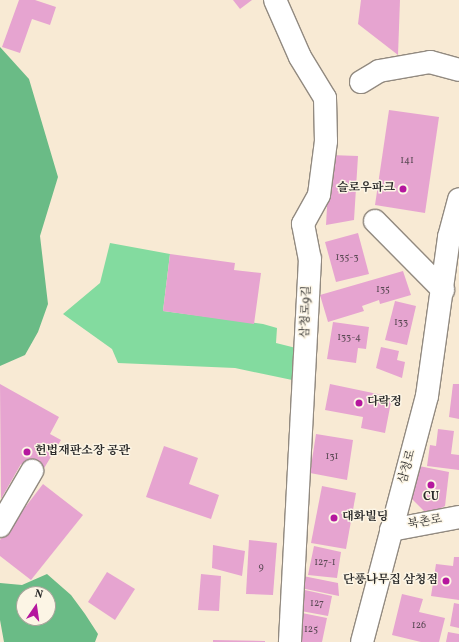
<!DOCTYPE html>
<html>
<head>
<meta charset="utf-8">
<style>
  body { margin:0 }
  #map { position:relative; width:459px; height:642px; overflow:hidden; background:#f8ead4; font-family:Vollkorn,"Noto Serif KR",serif }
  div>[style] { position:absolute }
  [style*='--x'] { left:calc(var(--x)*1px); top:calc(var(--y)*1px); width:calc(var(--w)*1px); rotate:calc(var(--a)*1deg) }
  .green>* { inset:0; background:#83db9f }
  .forest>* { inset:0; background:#6abb86 }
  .building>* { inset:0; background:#e6a4d0 }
  .roads { filter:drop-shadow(1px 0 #928a80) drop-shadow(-1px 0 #928a80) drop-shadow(0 1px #928a80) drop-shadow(0 -1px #928a80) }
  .minor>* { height:22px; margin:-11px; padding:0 11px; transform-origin:11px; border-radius:11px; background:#fff }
  .dots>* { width:11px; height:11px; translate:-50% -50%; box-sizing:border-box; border:2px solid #fcf5e5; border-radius:50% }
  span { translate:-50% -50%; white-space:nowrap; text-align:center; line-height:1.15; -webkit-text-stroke:3px #fcf5e5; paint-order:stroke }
  .number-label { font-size:10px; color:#5a4954 }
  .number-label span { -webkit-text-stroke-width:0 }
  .poi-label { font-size:12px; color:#2b2b2b; font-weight:700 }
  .right { translate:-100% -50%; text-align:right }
  .left { translate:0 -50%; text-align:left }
  .street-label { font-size:12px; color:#2b2b2b }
  .north { position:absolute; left:16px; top:586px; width:40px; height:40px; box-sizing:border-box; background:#fcf5e5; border:1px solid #a8a49b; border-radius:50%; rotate:13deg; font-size:11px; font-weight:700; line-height:16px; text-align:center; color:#2b2b2b }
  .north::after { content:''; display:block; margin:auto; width:14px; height:18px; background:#b5179e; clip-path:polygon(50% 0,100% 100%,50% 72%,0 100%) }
</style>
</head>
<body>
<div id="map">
  <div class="green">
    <i style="clip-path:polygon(110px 243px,170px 254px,163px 311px,263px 324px,277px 328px,276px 343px,300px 349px,297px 381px,235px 368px,118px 363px,112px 349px,63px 314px,100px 283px)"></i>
  </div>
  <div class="forest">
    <i style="clip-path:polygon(0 47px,29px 79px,58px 177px,40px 236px,48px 304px,38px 332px,25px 355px,0 366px)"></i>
    <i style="clip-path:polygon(evenodd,47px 574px,71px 595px,85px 614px,98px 634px,95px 642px,4px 642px,0 620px,0 583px,22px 585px,47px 574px,24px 594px,48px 594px,48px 618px,24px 618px,24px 594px)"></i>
  </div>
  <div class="building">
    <i style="clip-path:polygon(19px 0,35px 0,56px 7px,50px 25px,32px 19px,20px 53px,2px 47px)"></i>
    <i style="clip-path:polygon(233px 0,252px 0,240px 9px)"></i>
    <i style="clip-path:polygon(361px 0,400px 0,398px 55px,358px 24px)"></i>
    <i style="clip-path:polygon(389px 110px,439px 117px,425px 213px,375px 205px)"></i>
    <i style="clip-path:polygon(330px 155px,358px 156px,354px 220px,326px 225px)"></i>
    <i style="clip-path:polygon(358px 233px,369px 274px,336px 282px,325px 242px)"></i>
    <i style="clip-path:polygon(170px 254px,235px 263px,234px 270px,261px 273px,254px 324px,163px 311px)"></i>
    <i style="clip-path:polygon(403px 271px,411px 295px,380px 304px,379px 300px,362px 306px,364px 311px,328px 322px,320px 295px)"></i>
    <i style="clip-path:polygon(395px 301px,416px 306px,407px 345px,385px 340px)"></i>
    <i style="clip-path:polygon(333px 322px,369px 327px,366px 349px,358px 348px,356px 363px,327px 359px)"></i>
    <i style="clip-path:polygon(381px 347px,399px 351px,397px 360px,405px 362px,402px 378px,376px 368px)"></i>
    <i style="clip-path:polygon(0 384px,59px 417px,50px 434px,61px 440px,40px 475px,21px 464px,1px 499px)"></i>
    <i style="clip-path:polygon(330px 384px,392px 397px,385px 433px,361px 428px,363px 417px,325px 410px)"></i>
    <i style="clip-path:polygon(453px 384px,459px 384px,459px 419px,449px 417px)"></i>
    <i style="clip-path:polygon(438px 429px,454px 431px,451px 454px,459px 455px,459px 470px,427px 466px,430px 445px,436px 446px)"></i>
    <i style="clip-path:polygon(316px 434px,353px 440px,347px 480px,310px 473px)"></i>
    <i style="clip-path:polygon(164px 446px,198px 458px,189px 484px,219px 495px,211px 519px,146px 497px)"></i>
    <i style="clip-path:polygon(419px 466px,449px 472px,445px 506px,428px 515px,412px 499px)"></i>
    <i style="clip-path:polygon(43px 484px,83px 515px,31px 580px,0 556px,0 540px)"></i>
    <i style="clip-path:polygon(322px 486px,356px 493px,346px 549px,311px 543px)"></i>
    <i style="clip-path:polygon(249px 540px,277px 543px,273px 595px,246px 594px)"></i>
    <i style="clip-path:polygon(213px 545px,245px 551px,242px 576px,212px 568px)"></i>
    <i style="clip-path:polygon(314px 546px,341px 552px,337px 578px,308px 575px)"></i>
    <i style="clip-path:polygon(454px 557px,459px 557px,459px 600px,431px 596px,436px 564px,453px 566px)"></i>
    <i style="clip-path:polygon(107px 572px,135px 589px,115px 620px,88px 602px)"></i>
    <i style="clip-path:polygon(201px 574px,221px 576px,219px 611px,198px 610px)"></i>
    <i style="clip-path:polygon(303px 576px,338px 583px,339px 596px,296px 587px)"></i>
    <i style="clip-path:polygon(305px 590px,332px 596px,328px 616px,301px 611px)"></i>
    <i style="clip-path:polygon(402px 594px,423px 599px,419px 612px,445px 618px,439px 642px,421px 642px,392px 635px)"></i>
    <i style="clip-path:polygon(454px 603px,459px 604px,459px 628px,450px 626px)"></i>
    <i style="clip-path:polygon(302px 613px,327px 618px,322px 642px,296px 642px)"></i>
    <i style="clip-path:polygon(448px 632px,459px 634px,459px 642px,446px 642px)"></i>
    <i style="clip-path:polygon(213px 640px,265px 641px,265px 642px,213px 642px)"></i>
  </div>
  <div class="roads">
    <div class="minor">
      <i style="--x:275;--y:0;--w:62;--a:66.3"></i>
      <i style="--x:300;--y:57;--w:48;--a:58.6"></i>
      <i style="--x:325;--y:98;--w:43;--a:88.7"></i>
      <i style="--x:326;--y:141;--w:54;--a:97.4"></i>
      <i style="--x:319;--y:195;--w:33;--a:119"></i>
      <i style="--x:303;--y:224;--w:36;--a:79"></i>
      <i style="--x:310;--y:259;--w:384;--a:93"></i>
      <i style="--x:361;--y:82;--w:21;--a:-31"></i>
      <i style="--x:379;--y:71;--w:52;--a:-10"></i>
      <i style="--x:430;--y:62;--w:30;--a:15"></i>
      <i style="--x:375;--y:221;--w:97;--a:45.4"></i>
      <i style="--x:0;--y:526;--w:64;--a:-59.8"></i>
      <i style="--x:391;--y:530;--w:69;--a:-10.8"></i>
      <i style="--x:362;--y:642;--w:254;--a:-75.2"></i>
      <i style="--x:427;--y:396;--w:161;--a:-82.1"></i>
      <i style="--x:449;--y:237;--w:39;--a:-75"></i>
    </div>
  </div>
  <div class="dots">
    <i style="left:403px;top:189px;background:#b5179e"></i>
    <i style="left:359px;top:403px;background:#b5179e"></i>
    <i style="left:27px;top:452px;background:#b5179e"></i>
    <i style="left:431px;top:485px;background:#b5179e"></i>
    <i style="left:334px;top:518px;background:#b5179e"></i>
    <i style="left:446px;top:581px;background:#b5179e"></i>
  </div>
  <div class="number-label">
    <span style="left:407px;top:161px">141</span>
    <span style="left:347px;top:258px">135-3</span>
    <span style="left:383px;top:290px">135</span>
    <span style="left:401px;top:323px">133</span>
    <span style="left:349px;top:338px">133-4</span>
    <span style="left:332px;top:457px">131</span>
    <span style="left:325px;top:563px">127-1</span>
    <span style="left:261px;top:568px">9</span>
    <span style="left:317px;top:604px">127</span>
    <span style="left:419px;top:626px">126</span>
    <span style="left:311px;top:630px">125</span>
  </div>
  <div class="poi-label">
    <span class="right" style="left:395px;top:189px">슬로우파크</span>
    <span class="left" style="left:367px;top:403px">다락정</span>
    <span class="left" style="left:35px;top:452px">헌법재판소장 공관</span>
    <span style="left:431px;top:498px">CU</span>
    <span class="left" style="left:342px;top:518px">대화빌딩</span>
    <span class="right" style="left:438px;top:581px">단풍나무집 삼청점</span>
  </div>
  <div class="street-label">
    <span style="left:307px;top:312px;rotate:-88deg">삼청로9길</span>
    <span style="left:408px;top:467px;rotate:-75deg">삼청로</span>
    <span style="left:425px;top:523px;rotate:-10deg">북촌로</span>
  </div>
  <div class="north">N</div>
</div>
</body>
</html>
